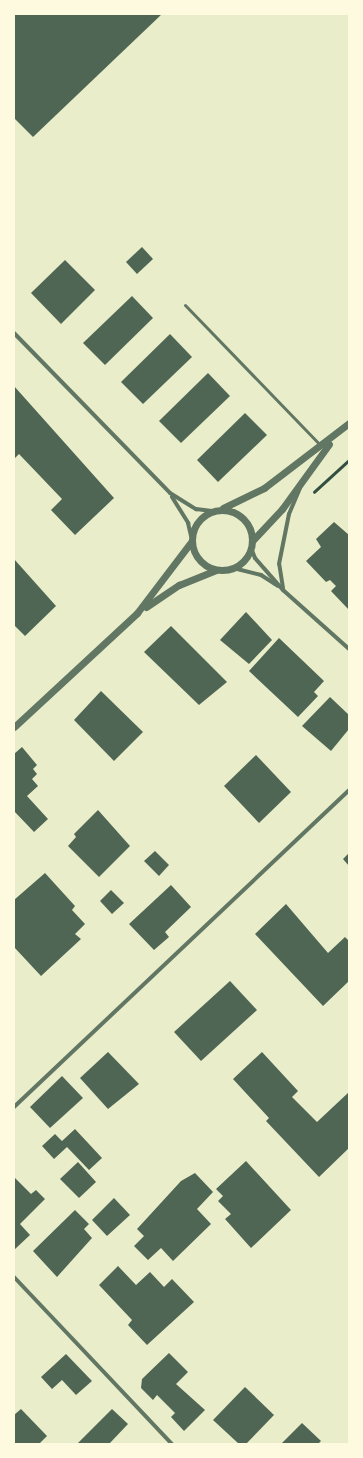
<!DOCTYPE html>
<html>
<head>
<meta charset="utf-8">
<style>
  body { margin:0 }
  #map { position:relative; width:363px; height:1458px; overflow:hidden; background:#e9edc9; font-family:"Golos Text",sans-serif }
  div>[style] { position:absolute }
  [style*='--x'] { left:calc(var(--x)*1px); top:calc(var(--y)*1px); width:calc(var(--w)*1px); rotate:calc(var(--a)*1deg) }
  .building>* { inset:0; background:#4f6655 }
  .path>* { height:2.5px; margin:-1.25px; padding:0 1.25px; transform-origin:1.25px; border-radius:1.25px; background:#344e41 }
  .service>* { height:3px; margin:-1.5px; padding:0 1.5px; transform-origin:1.5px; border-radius:1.5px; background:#617663 }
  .minor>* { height:4px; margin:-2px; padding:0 2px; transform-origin:2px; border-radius:2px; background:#617663 }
  .tertiary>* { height:7px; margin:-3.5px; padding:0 3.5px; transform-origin:3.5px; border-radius:3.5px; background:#617663 }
  .tertiary>.ring { margin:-3.5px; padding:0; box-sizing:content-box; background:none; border:7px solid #617663; border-radius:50% }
  span { translate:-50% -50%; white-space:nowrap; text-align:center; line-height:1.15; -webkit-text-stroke:4px #fefae0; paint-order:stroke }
  .frame { position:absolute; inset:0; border:15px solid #fefae0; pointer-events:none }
</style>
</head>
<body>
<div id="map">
  <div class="building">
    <i style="clip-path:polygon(14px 14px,162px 14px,33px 137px,14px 118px)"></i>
    <i style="clip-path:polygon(142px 247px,153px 259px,137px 274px,126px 262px)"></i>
    <i style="clip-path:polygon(65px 260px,95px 290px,61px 324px,31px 293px)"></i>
    <i style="clip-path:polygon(132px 296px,153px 318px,105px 365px,83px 343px)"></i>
    <i style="clip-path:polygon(170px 334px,192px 357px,143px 404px,121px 382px)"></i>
    <i style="clip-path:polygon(208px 373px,230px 396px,181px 443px,159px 421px)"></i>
    <i style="clip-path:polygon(14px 386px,114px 498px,75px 535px,51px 510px,62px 499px,19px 454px,14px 459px)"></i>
    <i style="clip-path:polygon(245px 413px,267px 435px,218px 482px,197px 460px)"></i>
    <i style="clip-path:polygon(334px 522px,349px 535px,349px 610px,331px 591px,336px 586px,330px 580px,326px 582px,306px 561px,321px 547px,316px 539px)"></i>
    <i style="clip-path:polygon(14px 559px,56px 606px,25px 636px,14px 625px)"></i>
    <i style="clip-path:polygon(246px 612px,272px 640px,249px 664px,220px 640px)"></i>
    <i style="clip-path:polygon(171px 626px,227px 682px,199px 705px,144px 652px)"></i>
    <i style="clip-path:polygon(279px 638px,324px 681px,314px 692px,318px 696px,298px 717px,249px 671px)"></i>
    <i style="clip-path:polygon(101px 691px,143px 732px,114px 761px,74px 720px)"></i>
    <i style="clip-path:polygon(330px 697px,349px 715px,349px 729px,331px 751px,302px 726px)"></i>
    <i style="clip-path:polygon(22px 747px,37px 765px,33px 769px,37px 774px,32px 779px,38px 786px,27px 796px,48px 819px,34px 832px,14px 811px,14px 754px)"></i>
    <i style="clip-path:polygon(256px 755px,291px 792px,259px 823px,224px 786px)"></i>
    <i style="clip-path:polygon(98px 810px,130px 846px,99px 877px,68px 846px,76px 837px,74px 834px)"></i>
    <i style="clip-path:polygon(155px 851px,169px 865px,159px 876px,144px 861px)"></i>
    <i style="clip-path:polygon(349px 853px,349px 866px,343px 859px)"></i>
    <i style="clip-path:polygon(45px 873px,75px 906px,72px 910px,85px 924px,75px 934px,81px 939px,41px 976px,14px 947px,14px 900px)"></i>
    <i style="clip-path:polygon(171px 885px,191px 907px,165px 932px,169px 937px,154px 950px,129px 924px)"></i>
    <i style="clip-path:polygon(111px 890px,124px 903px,112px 914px,100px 901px)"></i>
    <i style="clip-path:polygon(286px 904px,328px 953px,345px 937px,349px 941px,349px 981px,323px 1006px,255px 934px)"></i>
    <i style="clip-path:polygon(230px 981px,257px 1010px,201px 1061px,174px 1032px)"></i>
    <i style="clip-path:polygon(108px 1052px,139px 1084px,108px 1109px,80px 1078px)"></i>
    <i style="clip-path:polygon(262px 1052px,298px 1091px,292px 1097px,317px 1122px,349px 1092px,349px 1148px,319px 1177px,266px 1121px,269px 1118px,233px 1079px)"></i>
    <i style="clip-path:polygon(62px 1076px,83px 1098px,50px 1128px,30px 1107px)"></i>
    <i style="clip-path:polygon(75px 1129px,102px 1158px,89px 1170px,67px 1147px,54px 1159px,42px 1146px,55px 1134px,62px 1141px)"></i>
    <i style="clip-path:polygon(246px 1161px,291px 1210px,251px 1248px,225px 1219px,231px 1214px,218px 1201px,223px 1196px,216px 1189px)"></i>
    <i style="clip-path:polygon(78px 1162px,96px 1182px,79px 1198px,60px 1179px)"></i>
    <i style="clip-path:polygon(195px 1173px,213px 1192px,197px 1209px,211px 1224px,173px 1261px,161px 1248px,148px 1260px,134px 1246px,144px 1236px,137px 1229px,181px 1181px)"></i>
    <i style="clip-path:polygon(14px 1177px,31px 1194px,36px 1190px,45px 1199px,20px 1224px,30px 1235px,14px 1250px)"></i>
    <i style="clip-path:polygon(114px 1198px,130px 1215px,107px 1236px,92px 1220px)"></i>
    <i style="clip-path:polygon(75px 1210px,89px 1224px,84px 1229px,92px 1238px,57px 1277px,33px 1251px)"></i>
    <i style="clip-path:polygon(118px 1266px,136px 1285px,150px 1272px,164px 1287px,172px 1279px,194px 1302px,147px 1345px,128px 1325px,132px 1320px,99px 1285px)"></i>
    <i style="clip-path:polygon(169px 1353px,188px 1372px,176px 1384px,205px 1410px,184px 1431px,171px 1417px,175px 1413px,157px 1395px,153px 1400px,141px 1388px,142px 1379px)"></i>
    <i style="clip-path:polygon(66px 1354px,92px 1381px,76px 1395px,62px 1380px,52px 1389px,41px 1377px)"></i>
    <i style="clip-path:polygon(245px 1387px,274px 1415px,246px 1444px,239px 1444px,213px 1420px)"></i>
    <i style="clip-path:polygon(21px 1409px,47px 1436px,39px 1444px,14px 1444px,14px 1415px)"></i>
    <i style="clip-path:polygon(112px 1409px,128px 1424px,109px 1444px,77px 1444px)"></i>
    <i style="clip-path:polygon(302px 1423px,321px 1441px,318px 1444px,281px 1444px)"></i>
  </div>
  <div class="path">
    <i style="--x:314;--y:492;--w:47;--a:-42.4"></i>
  </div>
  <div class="service">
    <i style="--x:185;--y:305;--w:194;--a:46"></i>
  </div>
  <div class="minor">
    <i style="--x:14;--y:333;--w:223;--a:45.7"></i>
    <i style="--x:170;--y:493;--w:31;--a:32"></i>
    <i style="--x:196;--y:509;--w:16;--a:7"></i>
    <i style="--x:172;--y:497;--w:31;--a:58"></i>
    <i style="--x:188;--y:523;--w:13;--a:77"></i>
    <i style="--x:251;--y:548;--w:11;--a:68"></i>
    <i style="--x:255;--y:558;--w:43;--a:48.8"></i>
    <i style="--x:283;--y:590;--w:89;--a:41.8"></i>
    <i style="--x:233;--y:568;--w:29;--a:14"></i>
    <i style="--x:261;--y:575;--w:20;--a:33"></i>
    <i style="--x:283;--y:588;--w:24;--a:-99"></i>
    <i style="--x:279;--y:564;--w:51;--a:-78.7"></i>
    <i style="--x:289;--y:514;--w:28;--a:-67"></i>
    <i style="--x:14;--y:1107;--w:461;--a:-43.4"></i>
    <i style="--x:14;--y:1277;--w:230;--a:46.6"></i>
  </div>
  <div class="tertiary">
    <i style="--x:223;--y:508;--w:46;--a:-26"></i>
    <i style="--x:264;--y:488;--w:107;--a:-37.4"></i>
    <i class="ring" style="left:192px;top:510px;width:53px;height:53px"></i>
    <i style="--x:252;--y:541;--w:44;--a:-46.8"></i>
    <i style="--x:282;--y:509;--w:80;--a:-54.1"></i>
    <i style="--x:146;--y:607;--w:40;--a:-34"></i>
    <i style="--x:179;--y:585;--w:40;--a:-22"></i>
    <i style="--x:14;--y:727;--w:168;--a:-42.8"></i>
    <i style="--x:137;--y:613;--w:89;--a:-52.7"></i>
  </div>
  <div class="frame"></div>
</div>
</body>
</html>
